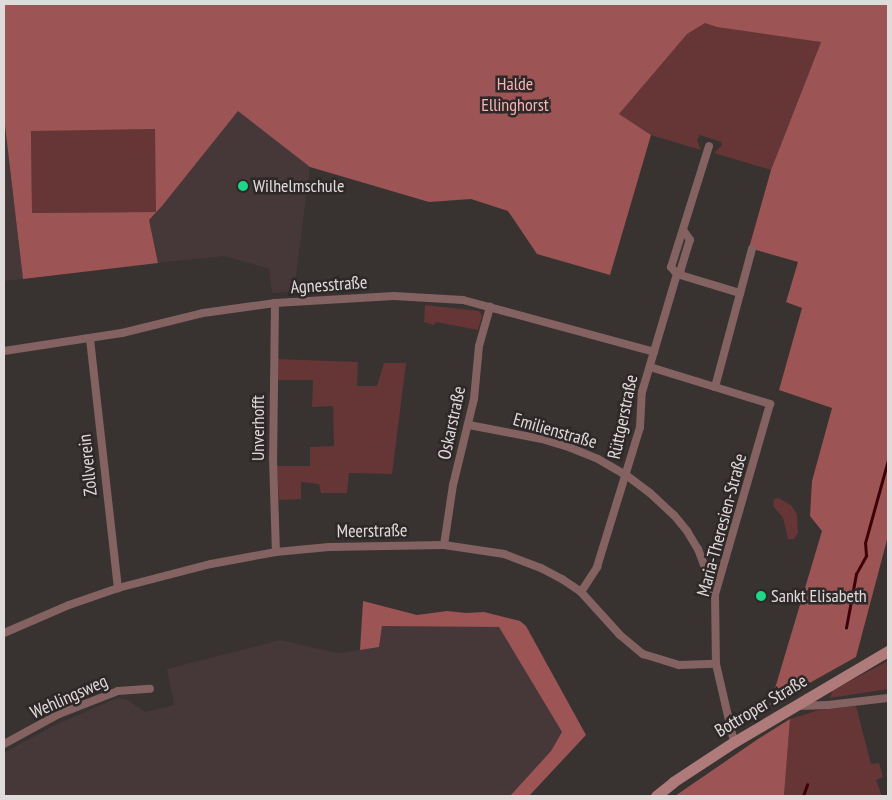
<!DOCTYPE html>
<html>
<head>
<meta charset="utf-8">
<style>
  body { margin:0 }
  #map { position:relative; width:892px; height:800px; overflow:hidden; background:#383231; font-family:"PT Sans Narrow",sans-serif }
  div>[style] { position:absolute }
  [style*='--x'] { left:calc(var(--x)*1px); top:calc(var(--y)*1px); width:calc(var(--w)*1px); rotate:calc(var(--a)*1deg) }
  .built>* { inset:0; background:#463838 }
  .green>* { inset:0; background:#663535 }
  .forest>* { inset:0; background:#9c5454 }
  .stream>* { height:2.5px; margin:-1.25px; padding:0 1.25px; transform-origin:1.25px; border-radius:1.25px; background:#3e0007 }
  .minor>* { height:8px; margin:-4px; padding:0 4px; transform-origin:4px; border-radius:4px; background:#836261 }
  .secondary>* { height:11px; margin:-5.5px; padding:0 5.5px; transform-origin:5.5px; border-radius:5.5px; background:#af7b7a }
  .dots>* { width:14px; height:14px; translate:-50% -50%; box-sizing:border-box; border:2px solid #2e2828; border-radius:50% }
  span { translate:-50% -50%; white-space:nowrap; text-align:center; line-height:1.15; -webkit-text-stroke:5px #2e2828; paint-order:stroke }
  .park-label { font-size:18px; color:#f5b5b3 }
  .poi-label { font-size:18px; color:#e0dbdb }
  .left { translate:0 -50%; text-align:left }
  .street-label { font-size:18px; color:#e0dbdb }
  .frame { position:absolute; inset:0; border:5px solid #e0dbdb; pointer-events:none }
</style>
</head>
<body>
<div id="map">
  <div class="built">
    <i style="clip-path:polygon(238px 110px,310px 167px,294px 291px,272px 293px,269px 269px,225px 256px,158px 263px,149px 220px,162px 206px)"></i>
    <i style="clip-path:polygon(4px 117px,23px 279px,4px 281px)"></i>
    <i style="clip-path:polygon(382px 626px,499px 626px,562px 732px,551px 751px,510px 796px,4px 796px,4px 753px,53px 726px,117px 698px,126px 699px,145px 712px,174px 705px,167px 669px,280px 640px,338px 653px,379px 647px)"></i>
  </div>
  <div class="green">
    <i style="clip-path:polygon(4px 4px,836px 4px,805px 39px,821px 42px,771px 170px,714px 153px,722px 145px,721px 142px,700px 135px,697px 140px,701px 150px,651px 135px,635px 125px)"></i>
    <i style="clip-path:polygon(156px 129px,156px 212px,32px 213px,31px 130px)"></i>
    <i style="clip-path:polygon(425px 305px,479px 311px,482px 316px,478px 330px,436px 322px,434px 325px,424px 322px)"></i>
    <i style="clip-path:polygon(278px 359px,358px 362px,357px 386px,377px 386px,384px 363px,406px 363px,392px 474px,349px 473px,347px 493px,321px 493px,319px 484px,301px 482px,301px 499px,279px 500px,277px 466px,310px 466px,310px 447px,334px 446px,333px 406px,312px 407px,313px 380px,278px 380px)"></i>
    <i style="clip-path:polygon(778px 498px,791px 505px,797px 514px,798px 533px,794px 539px,788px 539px,783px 518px,773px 506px,774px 499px)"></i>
    <i style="clip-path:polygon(888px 661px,888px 689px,830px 698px,833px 690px)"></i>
    <i style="clip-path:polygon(856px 706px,871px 764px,879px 763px,883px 777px,876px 780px,882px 796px,784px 796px,790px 719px,819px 710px)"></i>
  </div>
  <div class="forest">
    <i style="clip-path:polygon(evenodd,4px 4px,888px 4px,888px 536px,856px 657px,770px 705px,822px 531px,810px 516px,812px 481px,832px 408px,779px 390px,802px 308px,786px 302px,798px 262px,749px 248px,771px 170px,821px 42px,717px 27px,705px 23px,687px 34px,619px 114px,651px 135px,610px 275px,537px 254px,508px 211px,471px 199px,429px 202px,310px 167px,238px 111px,162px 206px,149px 220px,158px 263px,23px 279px,4px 117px,4px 4px,155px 129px,156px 212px,32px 213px,31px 131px,155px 129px)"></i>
    <i style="clip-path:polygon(363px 601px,417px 615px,447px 611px,466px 613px,484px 612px,520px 621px,526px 626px,586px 735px,529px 796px,510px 796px,551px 751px,562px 732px,499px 627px,382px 626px,379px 647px,360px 650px)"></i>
    <i style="clip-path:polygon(790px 719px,784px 796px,675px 796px,758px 739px)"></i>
  </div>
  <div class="stream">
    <i style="--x:846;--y:628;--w:55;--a:-79.5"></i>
    <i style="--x:856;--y:574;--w:21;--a:-61"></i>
    <i style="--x:866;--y:556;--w:13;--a:-94"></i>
    <i style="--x:865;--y:543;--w:86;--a:-74.5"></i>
    <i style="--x:803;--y:796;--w:12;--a:-70"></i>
  </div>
  <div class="minor">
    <i style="--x:709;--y:146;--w:127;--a:107.4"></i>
    <i style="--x:671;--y:267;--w:9;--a:49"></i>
    <i style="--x:677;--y:274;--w:66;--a:16.8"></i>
    <i style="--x:275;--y:303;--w:155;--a:90.7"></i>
    <i style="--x:273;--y:458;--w:94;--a:88.2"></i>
    <i style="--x:90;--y:339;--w:251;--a:83.6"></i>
    <i style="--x:4;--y:351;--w:119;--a:-8.7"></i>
    <i style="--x:122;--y:333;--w:83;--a:-13.9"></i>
    <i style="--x:203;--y:313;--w:73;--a:-7.9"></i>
    <i style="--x:275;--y:303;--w:119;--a:-3.4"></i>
    <i style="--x:394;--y:296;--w:69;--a:3.3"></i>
    <i style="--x:463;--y:300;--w:198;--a:15.2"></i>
    <i style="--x:650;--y:367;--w:126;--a:17.1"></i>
    <i style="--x:770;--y:404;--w:198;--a:106.1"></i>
    <i style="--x:715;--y:594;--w:70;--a:89.2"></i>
    <i style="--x:716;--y:664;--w:80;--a:77"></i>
    <i style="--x:715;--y:387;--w:143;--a:-75"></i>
    <i style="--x:469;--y:425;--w:74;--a:10.9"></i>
    <i style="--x:542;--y:439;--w:30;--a:17"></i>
    <i style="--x:571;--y:448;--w:29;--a:22"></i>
    <i style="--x:598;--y:459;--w:32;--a:30"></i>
    <i style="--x:626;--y:475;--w:30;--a:37"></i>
    <i style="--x:650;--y:493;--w:33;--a:43"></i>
    <i style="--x:674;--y:515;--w:21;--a:51"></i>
    <i style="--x:687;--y:531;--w:21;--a:59"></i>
    <i style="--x:698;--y:549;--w:48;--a:69.3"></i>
    <i style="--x:444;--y:545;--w:61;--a:-81.5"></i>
    <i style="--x:453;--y:485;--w:89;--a:-76.3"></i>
    <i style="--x:474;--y:399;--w:53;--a:-84.6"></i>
    <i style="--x:479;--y:346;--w:41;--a:-74.2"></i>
    <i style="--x:581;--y:592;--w:30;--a:-57"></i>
    <i style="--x:597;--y:567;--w:146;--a:-72.9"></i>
    <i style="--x:640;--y:427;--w:35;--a:-87"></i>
    <i style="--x:642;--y:392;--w:123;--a:-73.5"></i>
    <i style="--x:677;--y:274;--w:4;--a:-34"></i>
    <i style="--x:680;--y:272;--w:34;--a:-73"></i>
    <i style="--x:690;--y:240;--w:11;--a:-124"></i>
    <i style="--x:4;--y:633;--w:71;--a:-23.3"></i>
    <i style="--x:69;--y:605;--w:52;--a:-19.1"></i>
    <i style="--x:118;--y:588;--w:96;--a:-14.5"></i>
    <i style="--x:211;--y:564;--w:66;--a:-10.5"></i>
    <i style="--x:276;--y:552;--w:53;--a:-5.4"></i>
    <i style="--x:329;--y:547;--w:115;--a:-1"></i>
    <i style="--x:444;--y:545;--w:61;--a:8.5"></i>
    <i style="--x:504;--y:554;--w:40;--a:21"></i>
    <i style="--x:541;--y:568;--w:24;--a:28"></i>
    <i style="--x:562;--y:579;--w:23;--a:34"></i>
    <i style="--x:581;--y:592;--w:58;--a:47.8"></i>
    <i style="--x:620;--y:635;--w:30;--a:40"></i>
    <i style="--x:643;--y:654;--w:38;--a:17"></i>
    <i style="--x:679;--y:665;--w:37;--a:-2"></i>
    <i style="--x:798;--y:706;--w:30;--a:-2"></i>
    <i style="--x:828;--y:705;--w:60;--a:-6.7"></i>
    <i style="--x:4;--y:744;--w:63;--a:-28.6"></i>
    <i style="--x:59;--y:714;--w:63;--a:-21.3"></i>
    <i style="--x:118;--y:691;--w:32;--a:-4"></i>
  </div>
  <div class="secondary">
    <i style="--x:656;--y:796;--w:22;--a:-39"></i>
    <i style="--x:673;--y:782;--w:73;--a:-33.3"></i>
    <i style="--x:734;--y:742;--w:179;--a:-30.6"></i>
  </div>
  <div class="dots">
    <i style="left:243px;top:186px;background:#1ad988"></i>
    <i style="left:761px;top:596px;background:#1ad988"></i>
  </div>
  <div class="park-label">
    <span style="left:515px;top:95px">Halde<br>Ellinghorst</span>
  </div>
  <div class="poi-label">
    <span class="left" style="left:253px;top:186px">Wilhelmschule</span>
    <span class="left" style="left:771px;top:596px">Sankt Elisabeth</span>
  </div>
  <div class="street-label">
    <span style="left:329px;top:285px;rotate:-4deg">Agnesstraße</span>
    <span style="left:623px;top:417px;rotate:-78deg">Rüttgerstraße</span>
    <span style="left:452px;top:423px;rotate:-78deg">Oskarstraße</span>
    <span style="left:258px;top:428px;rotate:-90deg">Unverhofft</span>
    <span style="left:555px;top:431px;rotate:16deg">Emilienstraße</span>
    <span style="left:88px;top:465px;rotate:-96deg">Zollverein</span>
    <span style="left:722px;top:525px;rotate:-75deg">Maria-Theresien-Straße</span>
    <span style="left:372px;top:531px;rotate:-1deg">Meerstraße</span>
    <span style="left:69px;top:697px;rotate:-24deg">Wehlingsweg</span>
    <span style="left:761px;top:706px;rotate:-31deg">Bottroper Straße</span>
  </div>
  <div class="frame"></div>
</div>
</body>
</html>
